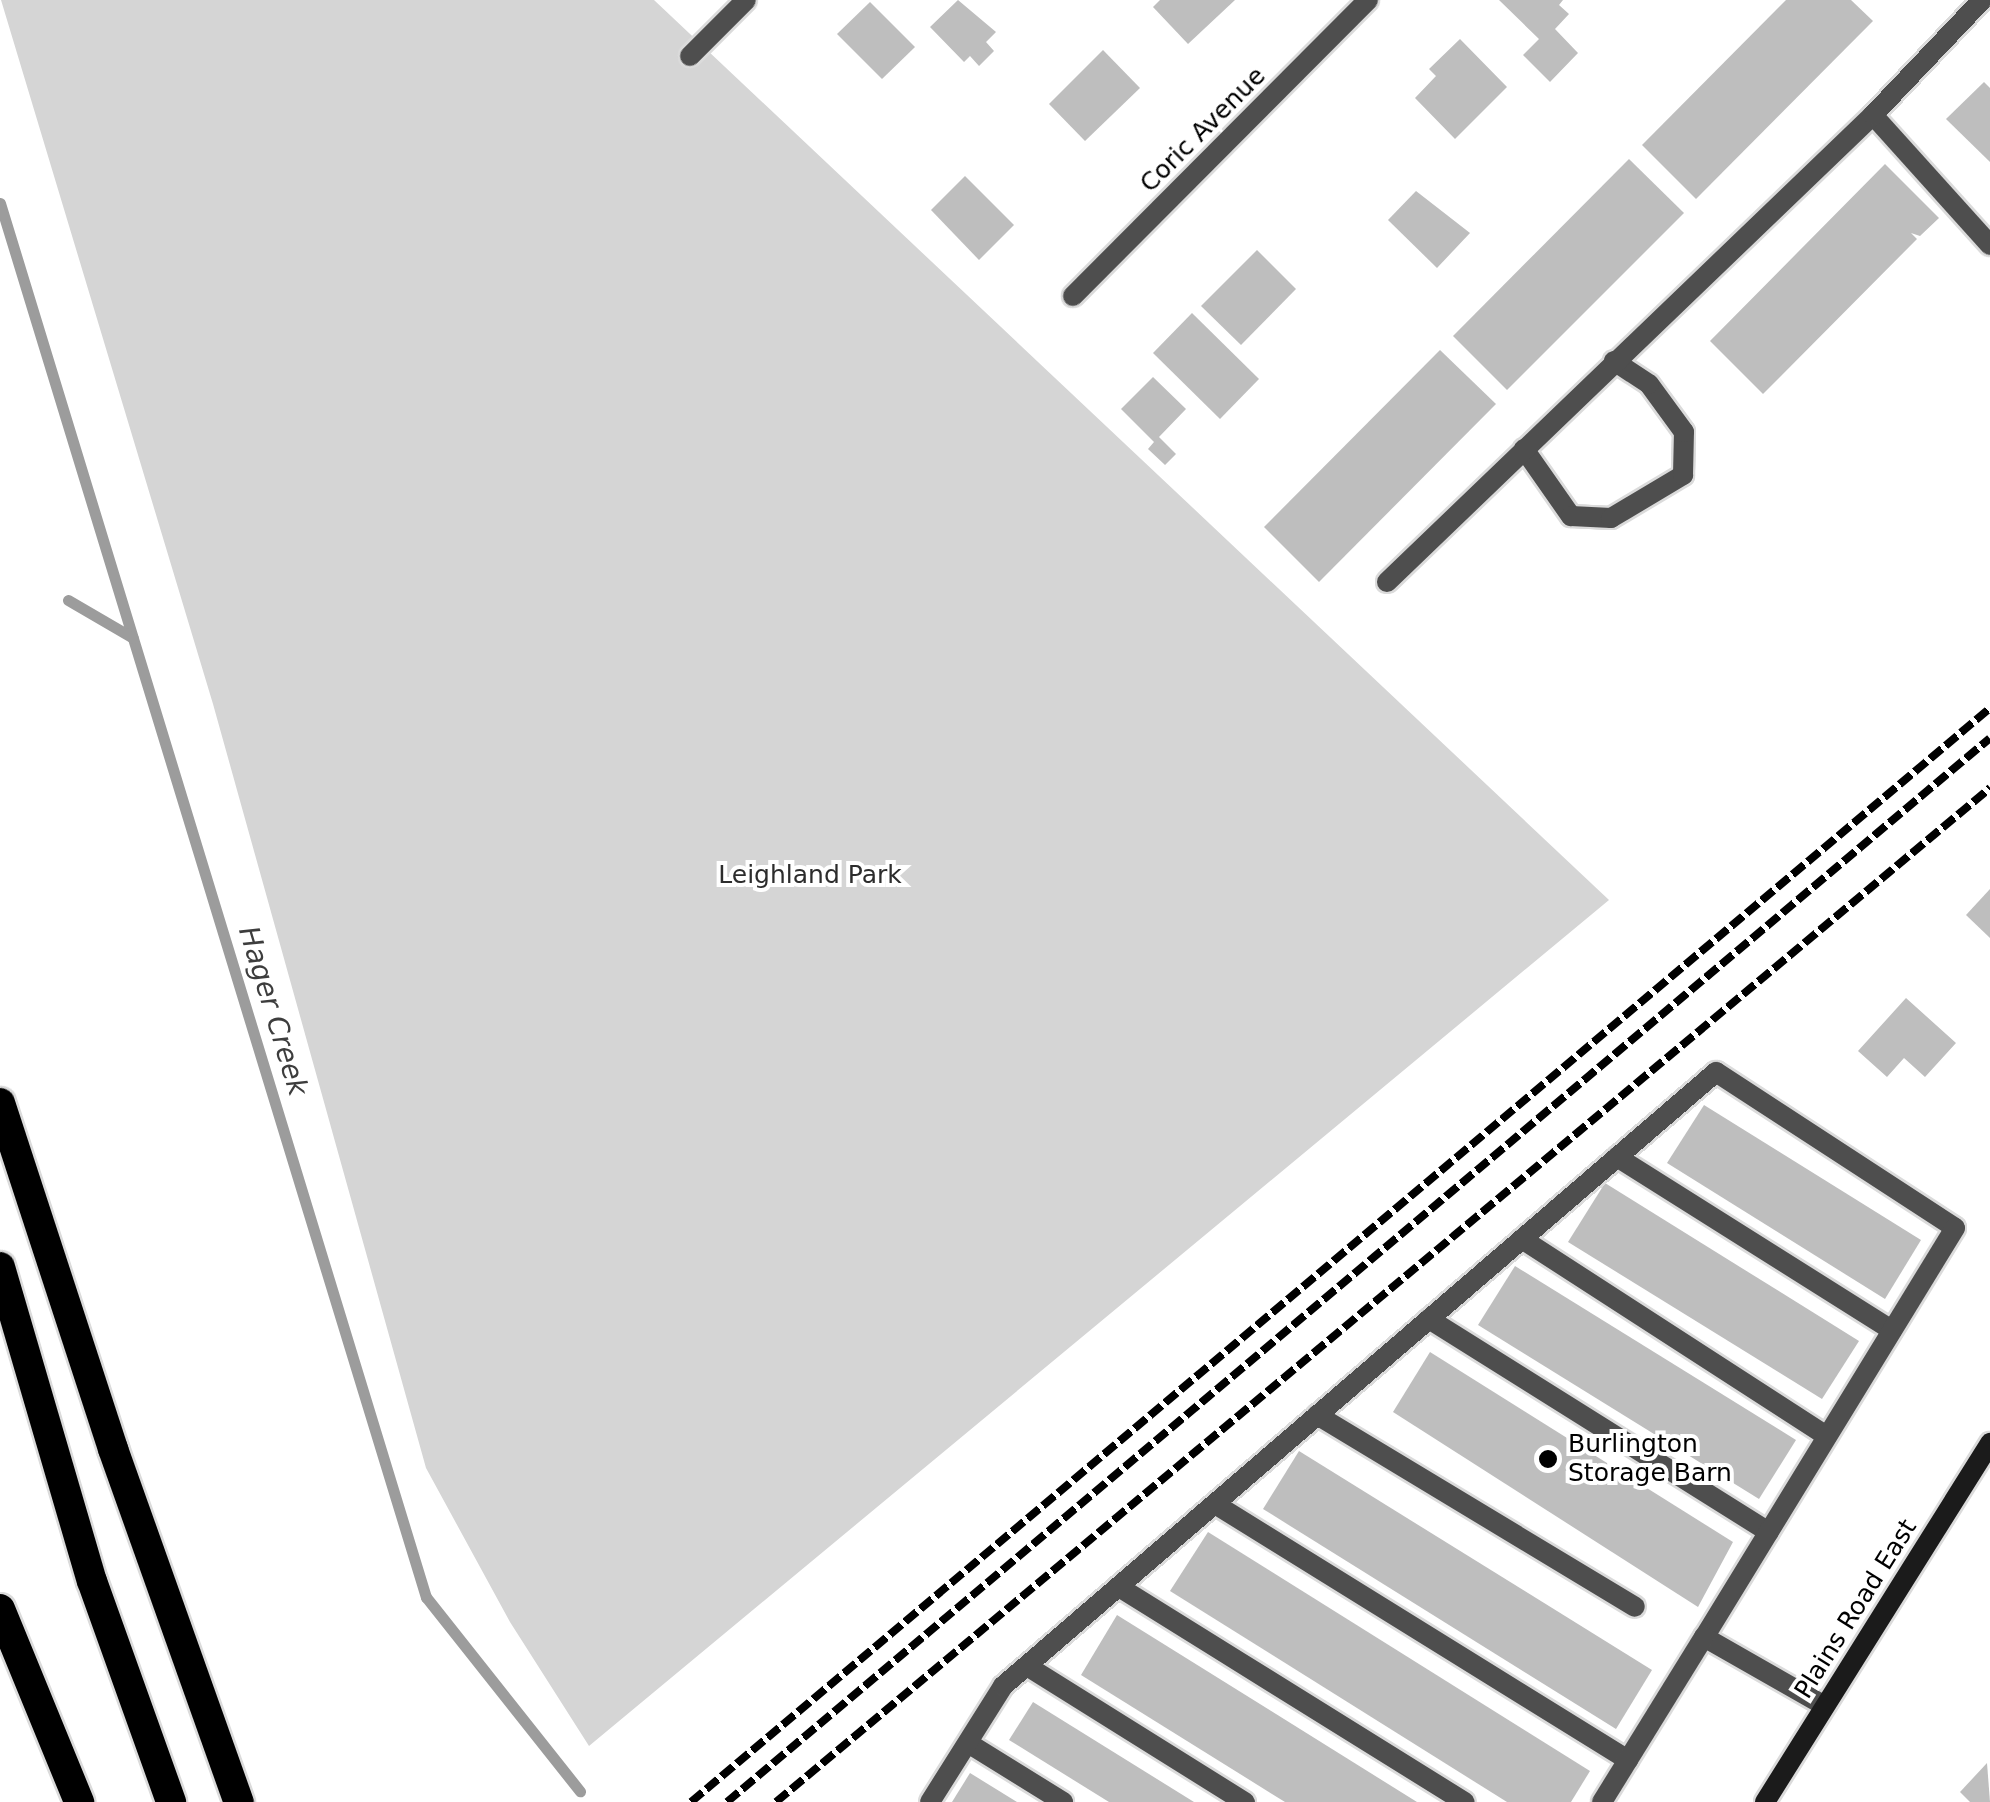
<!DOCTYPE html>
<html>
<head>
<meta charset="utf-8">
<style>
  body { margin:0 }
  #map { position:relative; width:1990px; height:1802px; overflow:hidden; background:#fff; font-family:"DejaVu Sans",sans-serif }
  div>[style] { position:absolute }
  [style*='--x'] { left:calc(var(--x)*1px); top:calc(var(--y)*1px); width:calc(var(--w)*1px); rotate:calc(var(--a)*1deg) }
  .green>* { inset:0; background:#d5d5d5 }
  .stream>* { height:11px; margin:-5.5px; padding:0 5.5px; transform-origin:5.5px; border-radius:5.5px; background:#9c9c9c }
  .building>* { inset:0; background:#bebebe }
  .roads { filter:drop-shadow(2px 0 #dbdbdb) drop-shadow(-2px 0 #dbdbdb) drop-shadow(0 2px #dbdbdb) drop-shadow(0 -2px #dbdbdb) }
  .lane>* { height:20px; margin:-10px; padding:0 10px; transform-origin:10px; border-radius:10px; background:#4e4e4e }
  .street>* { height:20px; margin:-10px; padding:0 10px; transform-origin:10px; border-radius:10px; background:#4e4e4e }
  .secondary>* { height:20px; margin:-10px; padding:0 10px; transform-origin:10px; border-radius:10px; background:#1b1b1b }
  .highway>* { height:30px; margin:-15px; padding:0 15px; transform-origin:15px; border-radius:15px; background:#000 }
  .rail>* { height:8px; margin-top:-4px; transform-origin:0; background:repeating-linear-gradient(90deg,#000 0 15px,transparent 0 20px) }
  .dots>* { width:28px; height:28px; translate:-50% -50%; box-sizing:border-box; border:5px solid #fff; border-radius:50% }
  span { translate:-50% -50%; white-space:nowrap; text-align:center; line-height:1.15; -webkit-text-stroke:8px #fff; paint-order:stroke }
  .street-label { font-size:25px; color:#000 }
  .park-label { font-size:25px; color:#2c2c2c }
  .poi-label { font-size:25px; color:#000 }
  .left { translate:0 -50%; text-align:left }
  .water-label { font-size:28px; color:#3d3d3d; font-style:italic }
</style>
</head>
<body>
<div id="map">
  <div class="green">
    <i style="clip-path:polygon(1px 0,654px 0,1609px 900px,589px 1746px,510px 1622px,426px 1468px,213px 704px)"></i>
  </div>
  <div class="stream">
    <i style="--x:0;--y:203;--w:1458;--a:73.01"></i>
    <i style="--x:426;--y:1597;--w:248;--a:51.6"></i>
    <i style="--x:68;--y:600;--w:75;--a:30.3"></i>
  </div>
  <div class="building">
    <i style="clip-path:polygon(958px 0,996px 32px,986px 42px,994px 51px,979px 66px,970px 56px,964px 62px,930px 27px)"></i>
    <i style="clip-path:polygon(1160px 0,1235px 0,1188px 44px,1153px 7px)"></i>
    <i style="clip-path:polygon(1499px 0,1563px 0,1559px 5px,1569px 14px,1555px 29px,1578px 53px,1550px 82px,1523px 55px,1539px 39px)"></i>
    <i style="clip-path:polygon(1786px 0,1851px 0,1873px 21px,1696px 199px,1642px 145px)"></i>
    <i style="clip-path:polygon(870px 2px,915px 47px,882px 79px,837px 34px)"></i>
    <i style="clip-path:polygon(1460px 39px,1507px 87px,1455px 139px,1415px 98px,1436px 76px,1429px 69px)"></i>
    <i style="clip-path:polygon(1103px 50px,1140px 88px,1085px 141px,1049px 104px)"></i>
    <i style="clip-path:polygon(1984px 82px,1990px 88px,1990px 162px,1946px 119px)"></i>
    <i style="clip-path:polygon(1629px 159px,1684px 213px,1507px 390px,1453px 336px)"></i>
    <i style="clip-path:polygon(1885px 164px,1939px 218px,1920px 236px,1911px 233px,1917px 239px,1763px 394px,1710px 341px)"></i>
    <i style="clip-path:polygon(965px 176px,1014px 225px,979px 260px,931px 210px)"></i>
    <i style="clip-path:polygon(1416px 191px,1470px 233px,1437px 268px,1388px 220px)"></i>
    <i style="clip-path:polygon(1257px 250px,1296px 289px,1241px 345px,1201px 306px)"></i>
    <i style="clip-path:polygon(1192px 313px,1259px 379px,1220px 419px,1153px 353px)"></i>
    <i style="clip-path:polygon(1440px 350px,1496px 404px,1319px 582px,1264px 527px)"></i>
    <i style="clip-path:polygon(1153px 377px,1186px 409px,1159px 437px,1176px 454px,1165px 465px,1148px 449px,1154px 442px,1121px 409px)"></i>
    <i style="clip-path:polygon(1990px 889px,1990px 938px,1966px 915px)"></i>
    <i style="clip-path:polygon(1906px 998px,1956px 1043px,1925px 1077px,1904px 1058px,1887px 1077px,1858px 1051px)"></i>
    <i style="clip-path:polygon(1704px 1105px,1921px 1240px,1885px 1299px,1667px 1163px)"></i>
    <i style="clip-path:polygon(1605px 1183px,1859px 1341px,1822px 1399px,1568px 1242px)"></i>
    <i style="clip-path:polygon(1515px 1266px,1796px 1440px,1759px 1499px,1478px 1325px)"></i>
    <i style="clip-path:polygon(1430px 1352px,1733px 1542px,1698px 1607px,1393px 1412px)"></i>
    <i style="clip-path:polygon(1299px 1451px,1652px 1670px,1616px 1729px,1263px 1509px)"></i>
    <i style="clip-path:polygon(1208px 1532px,1590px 1771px,1571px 1802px,1507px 1802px,1170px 1591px)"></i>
    <i style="clip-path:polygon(1117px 1615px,1417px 1802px,1285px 1802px,1081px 1675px)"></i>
    <i style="clip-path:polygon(1033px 1702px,1194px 1802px,1109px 1802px,1009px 1740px)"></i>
    <i style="clip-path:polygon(1987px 1763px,1990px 1802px,1970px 1802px,1960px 1792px)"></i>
    <i style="clip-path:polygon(970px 1773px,1017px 1802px,952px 1802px)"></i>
  </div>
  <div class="roads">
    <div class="lane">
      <i style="--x:1873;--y:115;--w:175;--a:48"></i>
      <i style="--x:1524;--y:449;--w:82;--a:55"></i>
      <i style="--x:1571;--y:516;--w:40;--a:2.9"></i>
      <i style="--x:1611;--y:518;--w:84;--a:-30.8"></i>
      <i style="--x:1683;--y:475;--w:43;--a:-88.7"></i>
      <i style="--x:1684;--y:432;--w:59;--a:-126.1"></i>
      <i style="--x:1649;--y:384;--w:42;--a:-146.7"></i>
      <i style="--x:1387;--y:582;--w:674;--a:-43.86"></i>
      <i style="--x:1873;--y:115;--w:158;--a:-46.5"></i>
      <i style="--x:1617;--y:1157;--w:325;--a:32.2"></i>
      <i style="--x:1522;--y:1239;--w:363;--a:32.9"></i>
      <i style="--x:1429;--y:1319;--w:401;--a:32.1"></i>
      <i style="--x:1317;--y:1415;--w:371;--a:31.1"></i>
      <i style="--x:1215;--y:1504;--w:486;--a:31.8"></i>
      <i style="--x:1119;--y:1587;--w:407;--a:31.9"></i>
      <i style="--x:1027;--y:1666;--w:257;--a:32"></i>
      <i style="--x:968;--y:1743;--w:112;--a:31.8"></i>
      <i style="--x:930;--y:1802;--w:137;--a:-57.8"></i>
      <i style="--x:1003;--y:1686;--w:941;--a:-40.73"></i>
      <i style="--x:1716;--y:1072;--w:285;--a:33.1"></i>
      <i style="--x:1955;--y:1228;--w:480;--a:121.5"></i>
      <i style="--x:1704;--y:1637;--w:139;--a:29.7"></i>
      <i style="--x:1602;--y:1802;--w:194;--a:-58.3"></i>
    </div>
    <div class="street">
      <i style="--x:690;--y:56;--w:79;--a:-45"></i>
      <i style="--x:1073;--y:296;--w:418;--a:-45.1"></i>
    </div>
    <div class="secondary">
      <i style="--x:1765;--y:1802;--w:424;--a:-57.9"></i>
    </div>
    <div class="highway">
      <i style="--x:0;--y:1103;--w:364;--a:71.9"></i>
      <i style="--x:113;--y:1449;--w:375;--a:70.4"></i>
      <i style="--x:0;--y:1267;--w:327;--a:73.7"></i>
      <i style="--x:92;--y:1581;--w:235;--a:70.3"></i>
      <i style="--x:0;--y:1609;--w:209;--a:67.7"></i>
    </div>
  </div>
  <div class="rail">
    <i style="--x:691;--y:1802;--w:1698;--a:-40.1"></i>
    <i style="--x:727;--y:1802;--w:1651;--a:-40.11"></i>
    <i style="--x:776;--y:1802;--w:1582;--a:-39.87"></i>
  </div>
  <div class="dots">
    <i style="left:1548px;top:1459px;background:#000"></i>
  </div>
  <div class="street-label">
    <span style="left:1203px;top:130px;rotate:-45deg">Coric Avenue</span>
    <span style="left:1856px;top:1609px;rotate:-58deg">Plains Road East</span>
  </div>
  <div class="park-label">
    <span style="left:810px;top:875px">Leighland Park</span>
  </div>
  <div class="poi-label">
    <span class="left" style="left:1568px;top:1459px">Burlington<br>Storage Barn</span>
  </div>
  <div class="water-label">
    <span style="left:273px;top:1011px;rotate:73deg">Hager Creek</span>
  </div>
</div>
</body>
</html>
